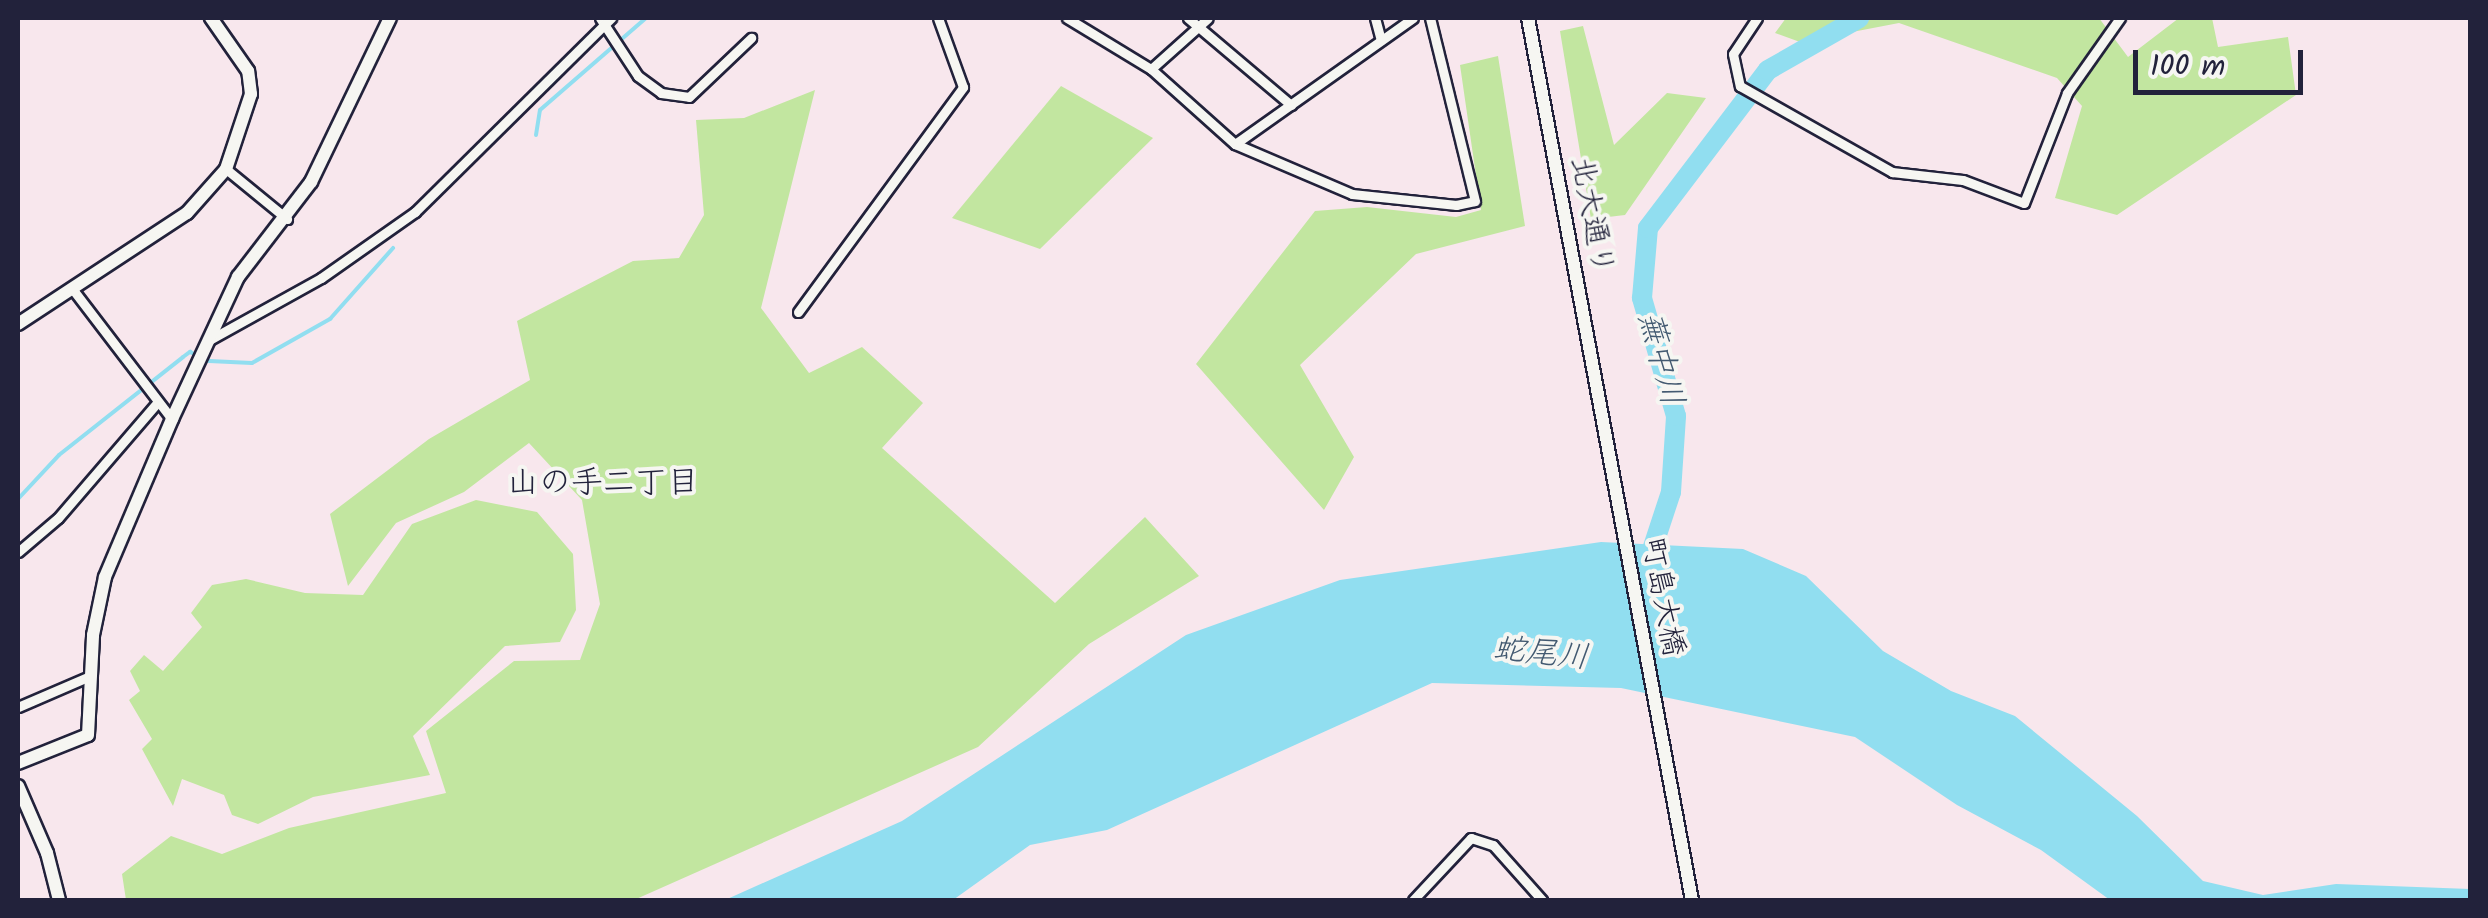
<!DOCTYPE html>
<html>
<head>
<meta charset="utf-8">
<style>
  body { margin:0 }
  #map { position:relative; width:2488px; height:918px; overflow:hidden; background:#f8e7ed; font-family:Kalam,"Klee One",sans-serif }
  div>[style] { position:absolute }
  [style*='--x'] { left:calc(var(--x)*1px); top:calc(var(--y)*1px); width:calc(var(--w)*1px); rotate:calc(var(--a)*1deg) }
  .green>* { inset:0; background:#c2e6a0 }
  .water>* { inset:0; background:#91def0 }
  .stream>* { height:4px; margin:-2px; padding:0 2px; transform-origin:2px; border-radius:2px; background:#91def0 }
  .river>* { height:20px; margin:-10px; padding:0 10px; transform-origin:10px; border-radius:10px; background:#91def0 }
  .roads { filter:drop-shadow(2px 0 #22223b) drop-shadow(-2px 0 #22223b) drop-shadow(0 2px #22223b) drop-shadow(0 -2px #22223b) }
  .street>* { height:9px; margin:-4.5px; padding:0 4.5px; transform-origin:4.5px; border-radius:4.5px; background:#f6f6f2 }
  .secondary>* { height:12px; margin:-6px; padding:0 6px; transform-origin:6px; border-radius:6px; background:#f6f6f2 }
  span { translate:-50% -50%; white-space:nowrap; text-align:center; line-height:1.15; -webkit-text-stroke:8px #f6f6f2; paint-order:stroke }
  .street-label { font-size:30px; color:#22223b }
  .water-label { font-size:32px; color:#435a71; font-style:italic }
  .neighbourhood-label { font-size:32px; color:#22223b }
  .frame { position:absolute; inset:0; border:20px solid #22223b; pointer-events:none }
  .scale { position:absolute; left:2133px; top:50px; width:170px; height:45px; box-sizing:border-box; border:5px solid #22223b; border-top:0; padding-left:12px; font-size:30px; line-height:35px; white-space:nowrap; color:#22223b; -webkit-text-stroke:8px #f6f6f2; paint-order:stroke }
</style>
</head>
<body>
<div id="map">
  <div class="green">
    <i style="clip-path:polygon(1786px 18px,2099px 18px,2128px 57px,2179px 18px,2212px 18px,2218px 47px,2288px 37px,2296px 95px,2117px 215px,2055px 198px,2082px 106px,2057px 78px,1899px 23px,1800px 42px,1775px 33px)"></i>
    <i style="clip-path:polygon(1583px 26px,1614px 145px,1667px 93px,1706px 98px,1625px 215px,1591px 219px,1560px 31px)"></i>
    <i style="clip-path:polygon(1498px 56px,1525px 226px,1416px 254px,1300px 365px,1354px 457px,1324px 510px,1196px 364px,1315px 211px,1367px 207px,1456px 217px,1481px 210px,1460px 65px)"></i>
    <i style="clip-path:polygon(1061px 86px,1153px 138px,1040px 249px,952px 218px)"></i>
    <i style="clip-path:polygon(815px 90px,761px 308px,809px 373px,862px 347px,923px 403px,882px 448px,1055px 603px,1145px 517px,1199px 576px,1089px 644px,978px 747px,634px 900px,126px 900px,122px 874px,171px 836px,222px 854px,289px 828px,446px 793px,426px 731px,514px 661px,580px 660px,600px 604px,582px 500px,529px 443px,464px 492px,396px 523px,348px 586px,330px 514px,429px 439px,530px 380px,517px 321px,633px 261px,679px 258px,704px 215px,696px 120px,744px 118px)"></i>
    <i style="clip-path:polygon(476px 500px,537px 512px,573px 554px,576px 610px,560px 642px,505px 646px,413px 736px,430px 775px,313px 797px,258px 824px,232px 815px,224px 795px,182px 779px,173px 806px,142px 749px,152px 739px,129px 700px,140px 691px,130px 671px,144px 655px,163px 671px,202px 627px,191px 613px,212px 585px,246px 579px,305px 593px,363px 595px,412px 524px)"></i>
  </div>
  <div class="water">
    <i style="clip-path:polygon(1601px 542px,1743px 549px,1806px 576px,1883px 651px,1951px 691px,2015px 716px,2137px 816px,2203px 881px,2263px 895px,2336px 884px,2470px 889px,2470px 900px,2110px 900px,2041px 850px,1957px 805px,1855px 737px,1621px 688px,1432px 683px,1107px 830px,1030px 845px,953px 900px,725px 900px,902px 821px,1186px 635px,1340px 580px)"></i>
  </div>
  <div class="stream">
    <i style="--x:536;--y:135;--w:25;--a:-81"></i>
    <i style="--x:540;--y:110;--w:140;--a:-41"></i>
    <i style="--x:18;--y:499;--w:60;--a:-47"></i>
    <i style="--x:59;--y:455;--w:158;--a:-38.3"></i>
    <i style="--x:183;--y:357;--w:9;--a:-36"></i>
    <i style="--x:190;--y:352;--w:21;--a:25"></i>
    <i style="--x:209;--y:361;--w:43;--a:2.7"></i>
    <i style="--x:252;--y:363;--w:90;--a:-29.4"></i>
    <i style="--x:330;--y:319;--w:95;--a:-48.4"></i>
  </div>
  <div class="river">
    <i style="--x:1646;--y:568;--w:80;--a:-71.8"></i>
    <i style="--x:1671;--y:492;--w:76;--a:-86.2"></i>
    <i style="--x:1676;--y:416;--w:123;--a:-106.1"></i>
    <i style="--x:1642;--y:298;--w:70;--a:-85.1"></i>
    <i style="--x:1648;--y:228;--w:198;--a:-52.8"></i>
    <i style="--x:1768;--y:70;--w:105;--a:-29.7"></i>
  </div>
  <div class="roads">
    <div class="street">
      <i style="--x:600;--y:18;--w:69;--a:56.8"></i>
      <i style="--x:638;--y:76;--w:29;--a:36"></i>
      <i style="--x:661;--y:93;--w:28;--a:8"></i>
      <i style="--x:689;--y:97;--w:86;--a:-43.6"></i>
      <i style="--x:1067;--y:18;--w:98;--a:31.3"></i>
      <i style="--x:1151;--y:69;--w:113;--a:41.8"></i>
      <i style="--x:1235;--y:144;--w:127;--a:23.1"></i>
      <i style="--x:1352;--y:194;--w:105;--a:6"></i>
      <i style="--x:1456;--y:205;--w:19;--a:-12"></i>
      <i style="--x:1475;--y:201;--w:188;--a:-103.8"></i>
      <i style="--x:1188;--y:18;--w:135;--a:40.2"></i>
      <i style="--x:1375;--y:18;--w:23;--a:75"></i>
      <i style="--x:1757;--y:18;--w:43;--a:123.7"></i>
      <i style="--x:1733;--y:54;--w:33;--a:78"></i>
      <i style="--x:1740;--y:86;--w:175;--a:29.5"></i>
      <i style="--x:1892;--y:172;--w:71;--a:6.4"></i>
      <i style="--x:1963;--y:180;--w:65;--a:20.7"></i>
      <i style="--x:2024;--y:203;--w:118;--a:-68.6"></i>
      <i style="--x:2067;--y:93;--w:92;--a:-54.8"></i>
      <i style="--x:1151;--y:69;--w:76;--a:-41.8"></i>
      <i style="--x:1235;--y:144;--w:218;--a:-35.3"></i>
      <i style="--x:226;--y:169;--w:79;--a:39.3"></i>
      <i style="--x:74;--y:291;--w:161;--a:52.6"></i>
      <i style="--x:798;--y:312;--w:279;--a:-53.7"></i>
      <i style="--x:963;--y:87;--w:73;--a:-109.9"></i>
      <i style="--x:211;--y:339;--w:126;--a:-29"></i>
      <i style="--x:321;--y:278;--w:115;--a:-35.1"></i>
      <i style="--x:415;--y:212;--w:276;--a:-44.7"></i>
      <i style="--x:18;--y:552;--w:52;--a:-40.4"></i>
      <i style="--x:58;--y:518;--w:150;--a:-49.3"></i>
      <i style="--x:18;--y:707;--w:78;--a:-23.3"></i>
      <i style="--x:1413;--y:900;--w:85;--a:-46.9"></i>
      <i style="--x:1471;--y:838;--w:23;--a:18"></i>
      <i style="--x:1493;--y:845;--w:74;--a:48.3"></i>
    </div>
    <div class="secondary">
      <i style="--x:1528;--y:18;--w:897;--a:79.47"></i>
      <i style="--x:18;--y:324;--w:202;--a:-33.3"></i>
      <i style="--x:187;--y:213;--w:59;--a:-48.4"></i>
      <i style="--x:226;--y:169;--w:79;--a:-71.6"></i>
      <i style="--x:251;--y:94;--w:23;--a:-97"></i>
      <i style="--x:248;--y:71;--w:65;--a:-124.9"></i>
      <i style="--x:18;--y:763;--w:75;--a:-21.8"></i>
      <i style="--x:88;--y:735;--w:100;--a:-87.1"></i>
      <i style="--x:93;--y:635;--w:59;--a:-78.3"></i>
      <i style="--x:105;--y:577;--w:172;--a:-67"></i>
      <i style="--x:172;--y:419;--w:157;--a:-65.1"></i>
      <i style="--x:238;--y:277;--w:120;--a:-52.5"></i>
      <i style="--x:311;--y:182;--w:182;--a:-64.3"></i>
      <i style="--x:18;--y:786;--w:73;--a:66.6"></i>
      <i style="--x:47;--y:853;--w:49;--a:75.7"></i>
    </div>
  </div>
  <div class="street-label">
    <span style="left:1591px;top:216px;rotate:79deg">北大通り</span>
    <span style="left:1662px;top:597px;rotate:79deg">町島大橋</span>
  </div>
  <div class="water-label">
    <span style="left:1659px;top:359px;rotate:75deg">蕪中川</span>
    <span style="left:1541px;top:655px;rotate:6deg">蛇尾川</span>
  </div>
  <div class="neighbourhood-label">
    <span style="left:603px;top:484px">山の手二丁目</span>
  </div>
  <div class="frame"></div>
  <div class="scale">100 m</div>
</div>
</body>
</html>
